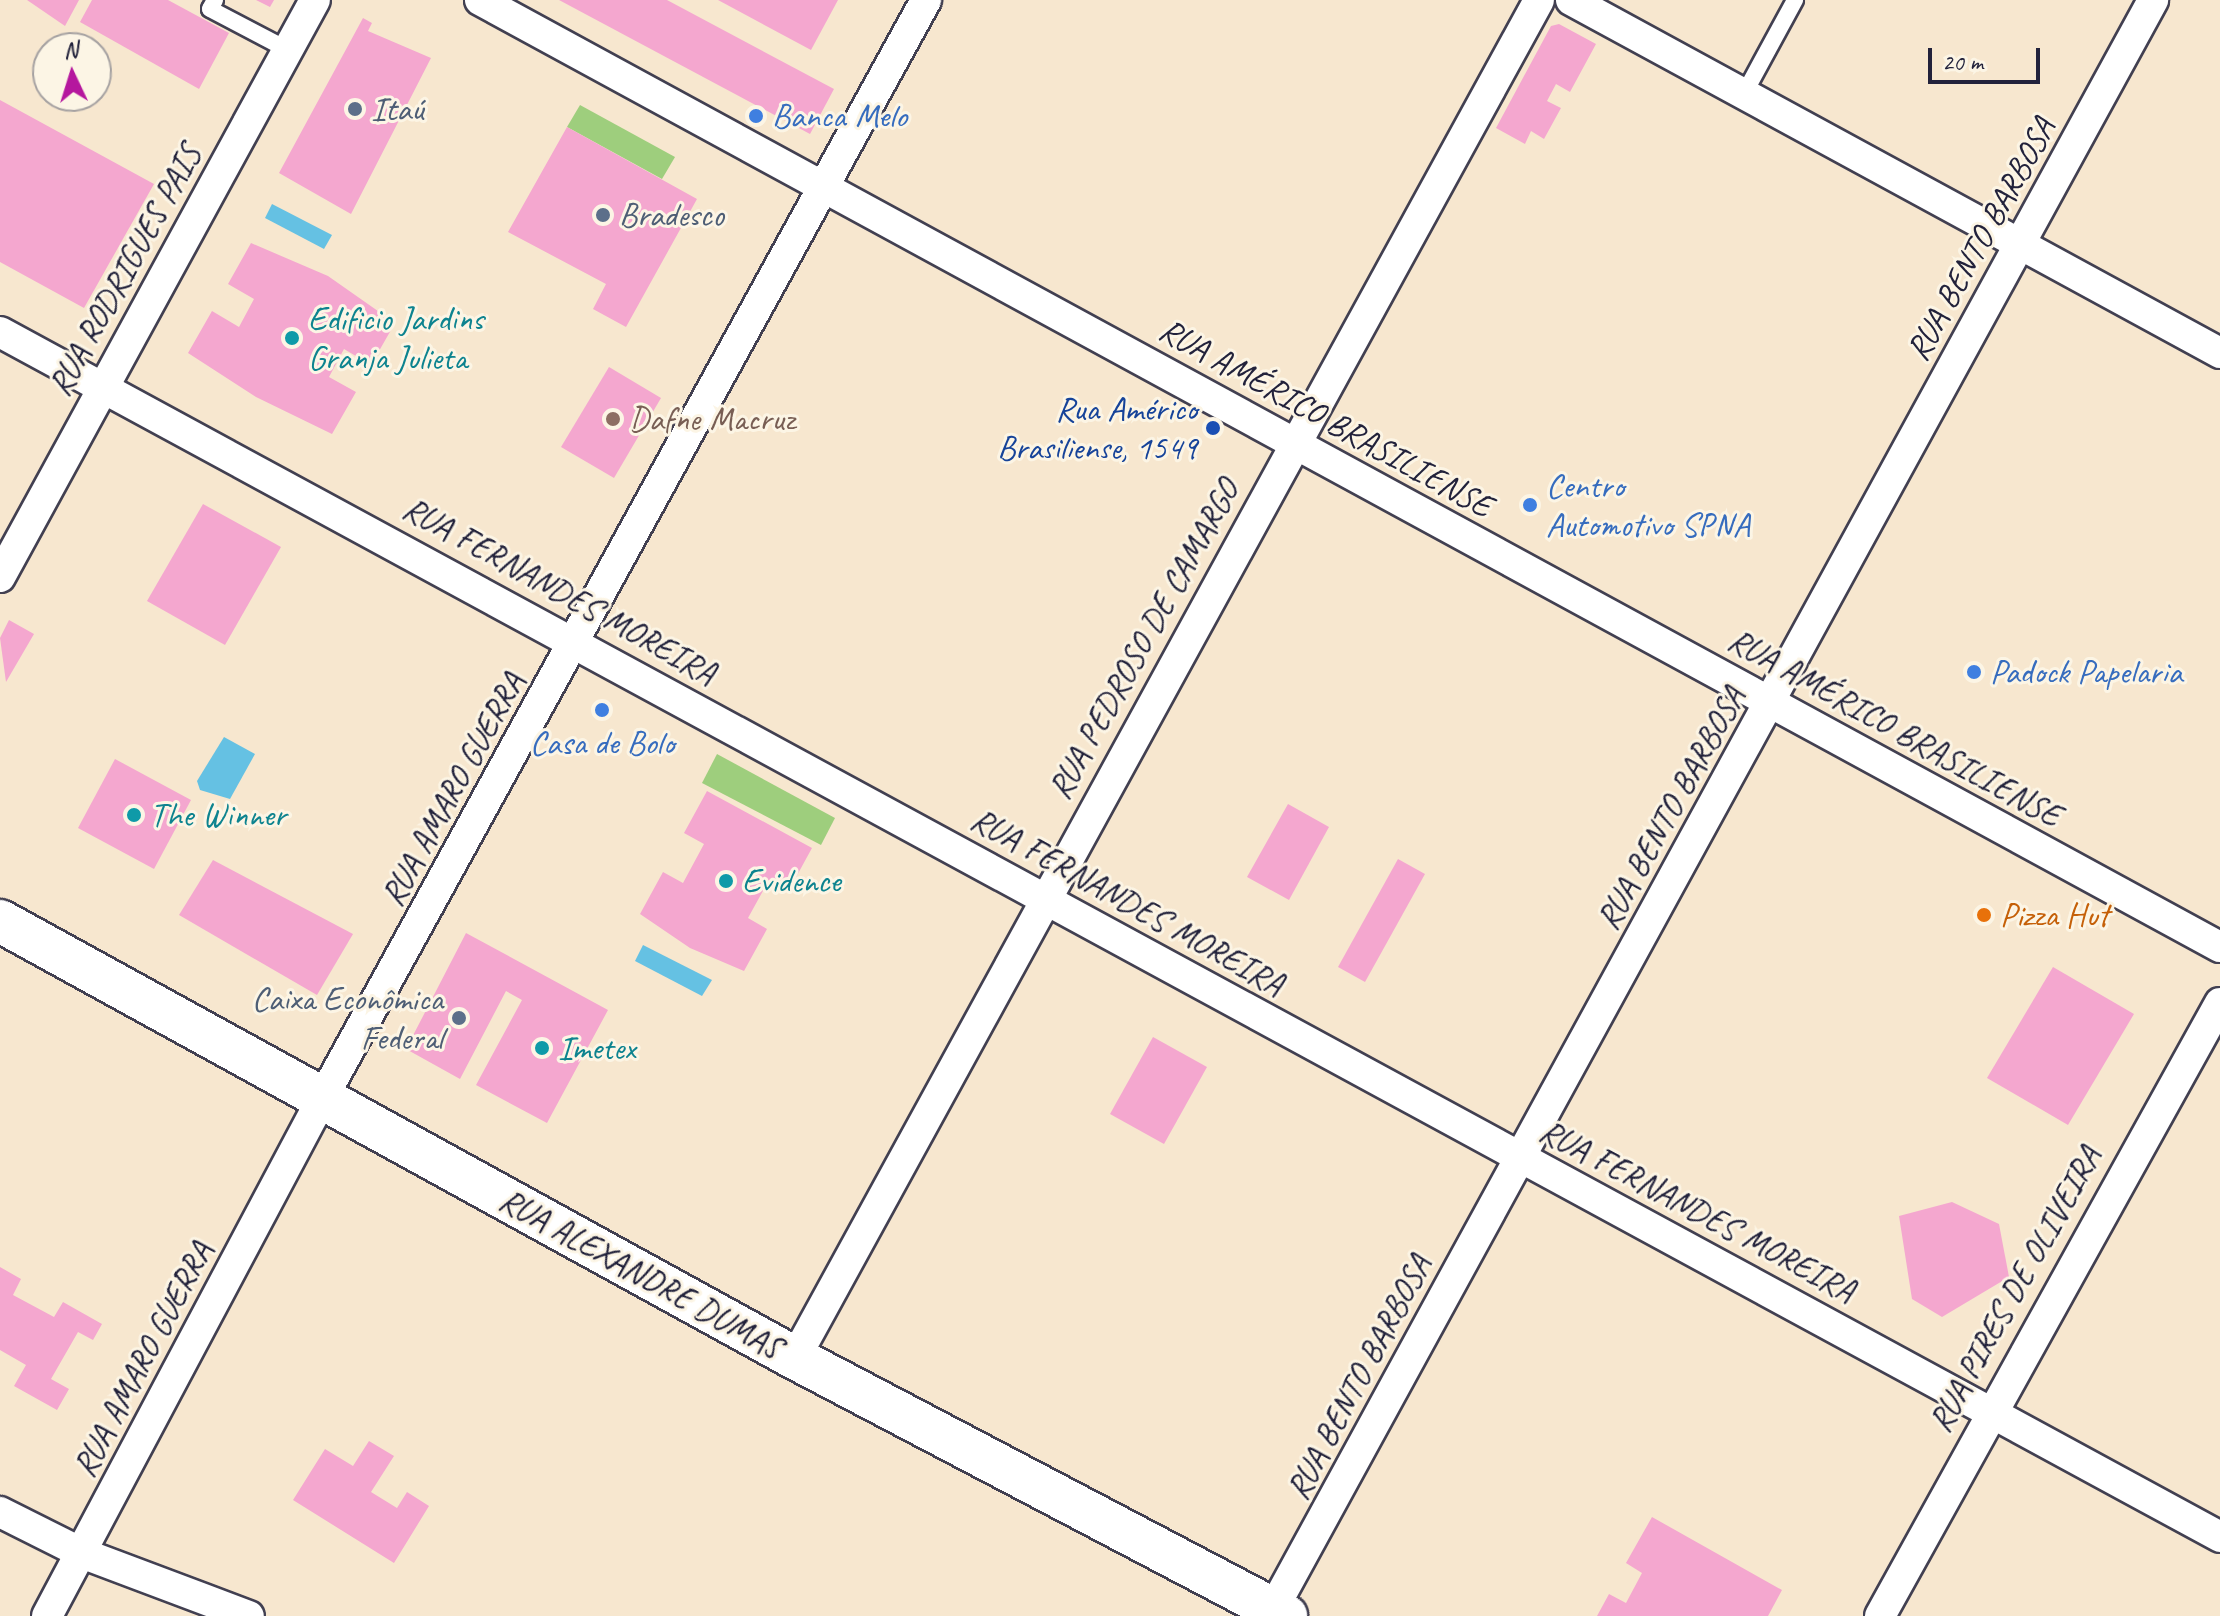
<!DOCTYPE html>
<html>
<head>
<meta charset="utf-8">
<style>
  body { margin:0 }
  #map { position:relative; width:2220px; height:1616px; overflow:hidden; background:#f7e7cf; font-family:Caveat,sans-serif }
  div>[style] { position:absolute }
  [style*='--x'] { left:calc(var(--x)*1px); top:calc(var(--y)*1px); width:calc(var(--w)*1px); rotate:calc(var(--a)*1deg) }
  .green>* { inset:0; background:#9ece7d }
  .water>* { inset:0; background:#65c1e3 }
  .building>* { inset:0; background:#f4a7cf }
  .roads { filter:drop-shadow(2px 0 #424051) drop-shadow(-2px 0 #424051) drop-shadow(0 2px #424051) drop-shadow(0 -2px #424051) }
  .lane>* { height:16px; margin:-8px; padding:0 8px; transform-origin:8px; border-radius:8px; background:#fff }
  .street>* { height:30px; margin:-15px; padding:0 15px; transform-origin:15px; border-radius:15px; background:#fff }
  .secondary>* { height:42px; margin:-21px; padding:0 21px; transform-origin:21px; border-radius:21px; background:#fff }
  .dots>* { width:22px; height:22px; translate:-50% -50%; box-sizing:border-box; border:4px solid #fcf5e5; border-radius:50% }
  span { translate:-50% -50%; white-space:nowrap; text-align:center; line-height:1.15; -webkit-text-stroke:6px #fcf5e5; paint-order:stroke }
  .service-label { font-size:34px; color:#4e5e75 }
  .left { translate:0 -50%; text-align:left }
  .right { translate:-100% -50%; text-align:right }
  .shop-label { font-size:34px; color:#366cbe }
  .street-label { font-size:34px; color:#22223b }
  .culture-label { font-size:34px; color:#0d838f }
  .transit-label { font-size:34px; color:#164399 }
  .education-label { font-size:34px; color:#785e54 }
  .food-label { font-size:34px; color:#c56008 }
  .north { position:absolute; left:32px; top:32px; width:80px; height:80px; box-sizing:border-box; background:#fcf5e5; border:2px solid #a5a1a1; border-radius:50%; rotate:356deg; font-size:22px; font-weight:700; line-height:32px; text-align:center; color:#22223b }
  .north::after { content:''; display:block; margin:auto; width:28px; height:36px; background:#b5179e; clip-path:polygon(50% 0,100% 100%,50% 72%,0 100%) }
  .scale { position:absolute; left:1928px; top:48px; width:112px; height:36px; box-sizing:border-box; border:4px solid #22223b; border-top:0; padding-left:10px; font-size:24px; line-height:28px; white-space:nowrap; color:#22223b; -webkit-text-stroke:6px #fcf5e5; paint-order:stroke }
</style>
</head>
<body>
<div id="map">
  <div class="green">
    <i style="clip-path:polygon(580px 105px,675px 157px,662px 179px,567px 127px)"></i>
    <i style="clip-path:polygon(717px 754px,835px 818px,821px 845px,702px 783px)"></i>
  </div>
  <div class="water">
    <i style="clip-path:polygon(272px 204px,332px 235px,324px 249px,265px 218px)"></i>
    <i style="clip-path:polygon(224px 737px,255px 754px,230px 799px,200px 790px,197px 781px)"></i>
    <i style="clip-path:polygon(643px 945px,712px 980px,702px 996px,635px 961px)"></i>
  </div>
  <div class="building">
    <i style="clip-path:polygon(27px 0,79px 0,65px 26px)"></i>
    <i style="clip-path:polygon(92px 0,168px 0,229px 33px,199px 89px,80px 22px)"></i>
    <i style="clip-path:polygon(256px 0,274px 0,270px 7px)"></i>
    <i style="clip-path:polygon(559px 0,667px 0,834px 89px,810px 134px)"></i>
    <i style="clip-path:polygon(718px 0,838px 0,811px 50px)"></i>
    <i style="clip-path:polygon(363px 18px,372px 23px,368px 31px,431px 58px,351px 214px,279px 173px)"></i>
    <i style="clip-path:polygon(1559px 24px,1596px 44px,1570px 92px,1556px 84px,1547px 101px,1561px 108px,1544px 139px,1531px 131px,1525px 144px,1496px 128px,1551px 26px)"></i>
    <i style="clip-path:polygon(0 100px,154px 184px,84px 308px,0 262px)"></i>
    <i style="clip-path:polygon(567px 127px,697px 199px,626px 327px,593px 309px,606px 284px,508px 232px)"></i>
    <i style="clip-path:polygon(251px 243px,328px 276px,395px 323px,371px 365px,344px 349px,329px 377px,356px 392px,332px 434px,256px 397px,188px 353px,212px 311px,239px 327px,254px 299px,228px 284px)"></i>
    <i style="clip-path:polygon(609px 367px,661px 398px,614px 478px,561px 447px)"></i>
    <i style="clip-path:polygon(203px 504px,281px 547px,225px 645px,147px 601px)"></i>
    <i style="clip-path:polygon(9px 620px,34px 634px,6px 682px,0 638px)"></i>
    <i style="clip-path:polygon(115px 759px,191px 800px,154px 869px,78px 828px)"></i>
    <i style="clip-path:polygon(707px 791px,812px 848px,789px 890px,769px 880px,748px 918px,767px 929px,744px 971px,690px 948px,640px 914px,663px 872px,683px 883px,704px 844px,684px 833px)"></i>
    <i style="clip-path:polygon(1288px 804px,1329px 827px,1289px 900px,1247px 877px)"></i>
    <i style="clip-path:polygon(1398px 859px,1425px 874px,1365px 982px,1338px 967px)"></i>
    <i style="clip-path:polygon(213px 860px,353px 934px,317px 995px,179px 915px)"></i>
    <i style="clip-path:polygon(466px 933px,608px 1010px,547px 1123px,476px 1085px,522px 1000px,506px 991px,460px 1079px,406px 1049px)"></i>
    <i style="clip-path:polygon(2053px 967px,2134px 1014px,2068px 1125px,1987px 1078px)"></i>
    <i style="clip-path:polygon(1153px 1037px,1207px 1067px,1164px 1144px,1110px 1114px)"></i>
    <i style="clip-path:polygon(1952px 1202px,1999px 1224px,2009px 1277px,1942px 1317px,1912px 1299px,1899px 1216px)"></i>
    <i style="clip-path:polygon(0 1267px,21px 1279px,13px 1295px,54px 1317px,63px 1302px,102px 1324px,93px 1340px,78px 1332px,51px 1379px,69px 1389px,57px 1410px,14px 1386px,26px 1365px,0 1350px)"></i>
    <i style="clip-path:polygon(369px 1441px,394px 1456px,371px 1492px,397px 1508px,407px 1492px,429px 1506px,394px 1563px,293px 1500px,325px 1449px,353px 1466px)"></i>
    <i style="clip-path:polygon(1652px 1517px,1782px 1590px,1768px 1616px,1597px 1616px,1609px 1594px,1626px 1603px,1642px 1573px,1626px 1563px)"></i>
  </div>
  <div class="roads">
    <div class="lane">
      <i style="--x:215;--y:0;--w:10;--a:119"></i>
      <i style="--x:210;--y:9;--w:88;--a:27.7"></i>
      <i style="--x:1744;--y:94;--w:107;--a:-61.5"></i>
    </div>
    <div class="street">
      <i style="--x:480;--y:0;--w:1981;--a:28.56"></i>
      <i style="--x:1571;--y:0;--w:739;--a:28.54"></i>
      <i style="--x:0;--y:332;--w:2526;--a:28.49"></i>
      <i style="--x:0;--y:577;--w:657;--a:-61.37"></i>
      <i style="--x:795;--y:1358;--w:1548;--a:-61.28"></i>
      <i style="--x:0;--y:1512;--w:94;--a:26.6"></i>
      <i style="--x:84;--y:1554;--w:176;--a:20.6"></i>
      <i style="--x:1273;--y:1609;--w:1834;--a:-61.32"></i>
      <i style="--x:47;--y:1616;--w:588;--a:-62"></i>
      <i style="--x:323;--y:1097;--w:1252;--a:-61.2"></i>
      <i style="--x:1880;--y:1616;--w:701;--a:-60.99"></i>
    </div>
    <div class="secondary">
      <i style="--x:0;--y:921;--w:907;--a:28.8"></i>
      <i style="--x:795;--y:1358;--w:555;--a:27.72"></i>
    </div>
  </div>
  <div class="dots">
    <i style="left:355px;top:109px;background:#5c6f8a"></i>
    <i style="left:756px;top:116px;background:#3f7fe0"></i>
    <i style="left:603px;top:215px;background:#5c6f8a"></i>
    <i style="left:292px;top:338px;background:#0f9aa8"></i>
    <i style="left:613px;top:419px;background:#8d6e63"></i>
    <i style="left:1213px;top:428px;background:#1a4fb4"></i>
    <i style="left:1530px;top:505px;background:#3f7fe0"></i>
    <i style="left:1974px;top:672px;background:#3f7fe0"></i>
    <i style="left:602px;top:710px;background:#3f7fe0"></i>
    <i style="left:134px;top:815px;background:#0f9aa8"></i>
    <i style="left:726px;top:881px;background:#0f9aa8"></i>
    <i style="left:1984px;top:915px;background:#e8710a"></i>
    <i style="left:459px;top:1018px;background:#5c6f8a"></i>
    <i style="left:542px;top:1048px;background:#0f9aa8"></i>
  </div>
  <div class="service-label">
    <span class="left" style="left:371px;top:109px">Itaú</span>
    <span class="left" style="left:619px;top:215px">Bradesco</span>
    <span class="right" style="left:443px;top:1018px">Caixa Econômica<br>Federal</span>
  </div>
  <div class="shop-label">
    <span class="left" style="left:772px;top:116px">Banca Melo</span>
    <span class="left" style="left:1546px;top:505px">Centro<br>Automotivo SPNA</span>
    <span class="left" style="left:1990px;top:672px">Padock Papelaria</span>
    <span style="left:602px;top:743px">Casa de Bolo</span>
  </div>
  <div class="street-label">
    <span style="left:1980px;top:239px;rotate:-61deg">RUA BENTO BARBOSA</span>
    <span style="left:124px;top:270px;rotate:-61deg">RUA RODRIGUES PAIS</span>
    <span style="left:1326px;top:417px;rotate:29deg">RUA AMÉRICO BRASILIENSE</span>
    <span style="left:560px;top:590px;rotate:29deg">RUA FERNANDES MOREIRA</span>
    <span style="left:1143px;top:639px;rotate:-61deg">RUA PEDROSO DE CAMARGO</span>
    <span style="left:1895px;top:727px;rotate:29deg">RUA AMÉRICO BRASILIENSE</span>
    <span style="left:452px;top:789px;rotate:-61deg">RUA AMARO GUERRA</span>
    <span style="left:1670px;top:808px;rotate:-61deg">RUA BENTO BARBOSA</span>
    <span style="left:1128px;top:901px;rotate:29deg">RUA FERNANDES MOREIRA</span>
    <span style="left:1698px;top:1210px;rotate:28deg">RUA FERNANDES MOREIRA</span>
    <span style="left:641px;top:1273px;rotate:29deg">RUA ALEXANDRE DUMAS</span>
    <span style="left:2014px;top:1289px;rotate:-61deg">RUA PIRES DE OLIVEIRA</span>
    <span style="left:142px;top:1359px;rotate:-62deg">RUA AMARO GUERRA</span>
    <span style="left:1358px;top:1377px;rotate:-62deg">RUA BENTO BARBOSA</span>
  </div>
  <div class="culture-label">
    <span class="left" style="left:308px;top:338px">Edificio Jardins<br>Granja Julieta</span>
    <span class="left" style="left:150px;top:815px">The Winner</span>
    <span class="left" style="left:742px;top:881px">Evidence</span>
    <span class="left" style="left:558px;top:1048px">Imetex</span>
  </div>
  <div class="transit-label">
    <span class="right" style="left:1197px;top:428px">Rua Américo<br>Brasiliense, 1549</span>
  </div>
  <div class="education-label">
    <span class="left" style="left:629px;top:419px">Dafne Macruz</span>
  </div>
  <div class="food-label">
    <span class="left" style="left:2000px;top:915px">Pizza Hut</span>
  </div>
  <div class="north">N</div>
  <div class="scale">20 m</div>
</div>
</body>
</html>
